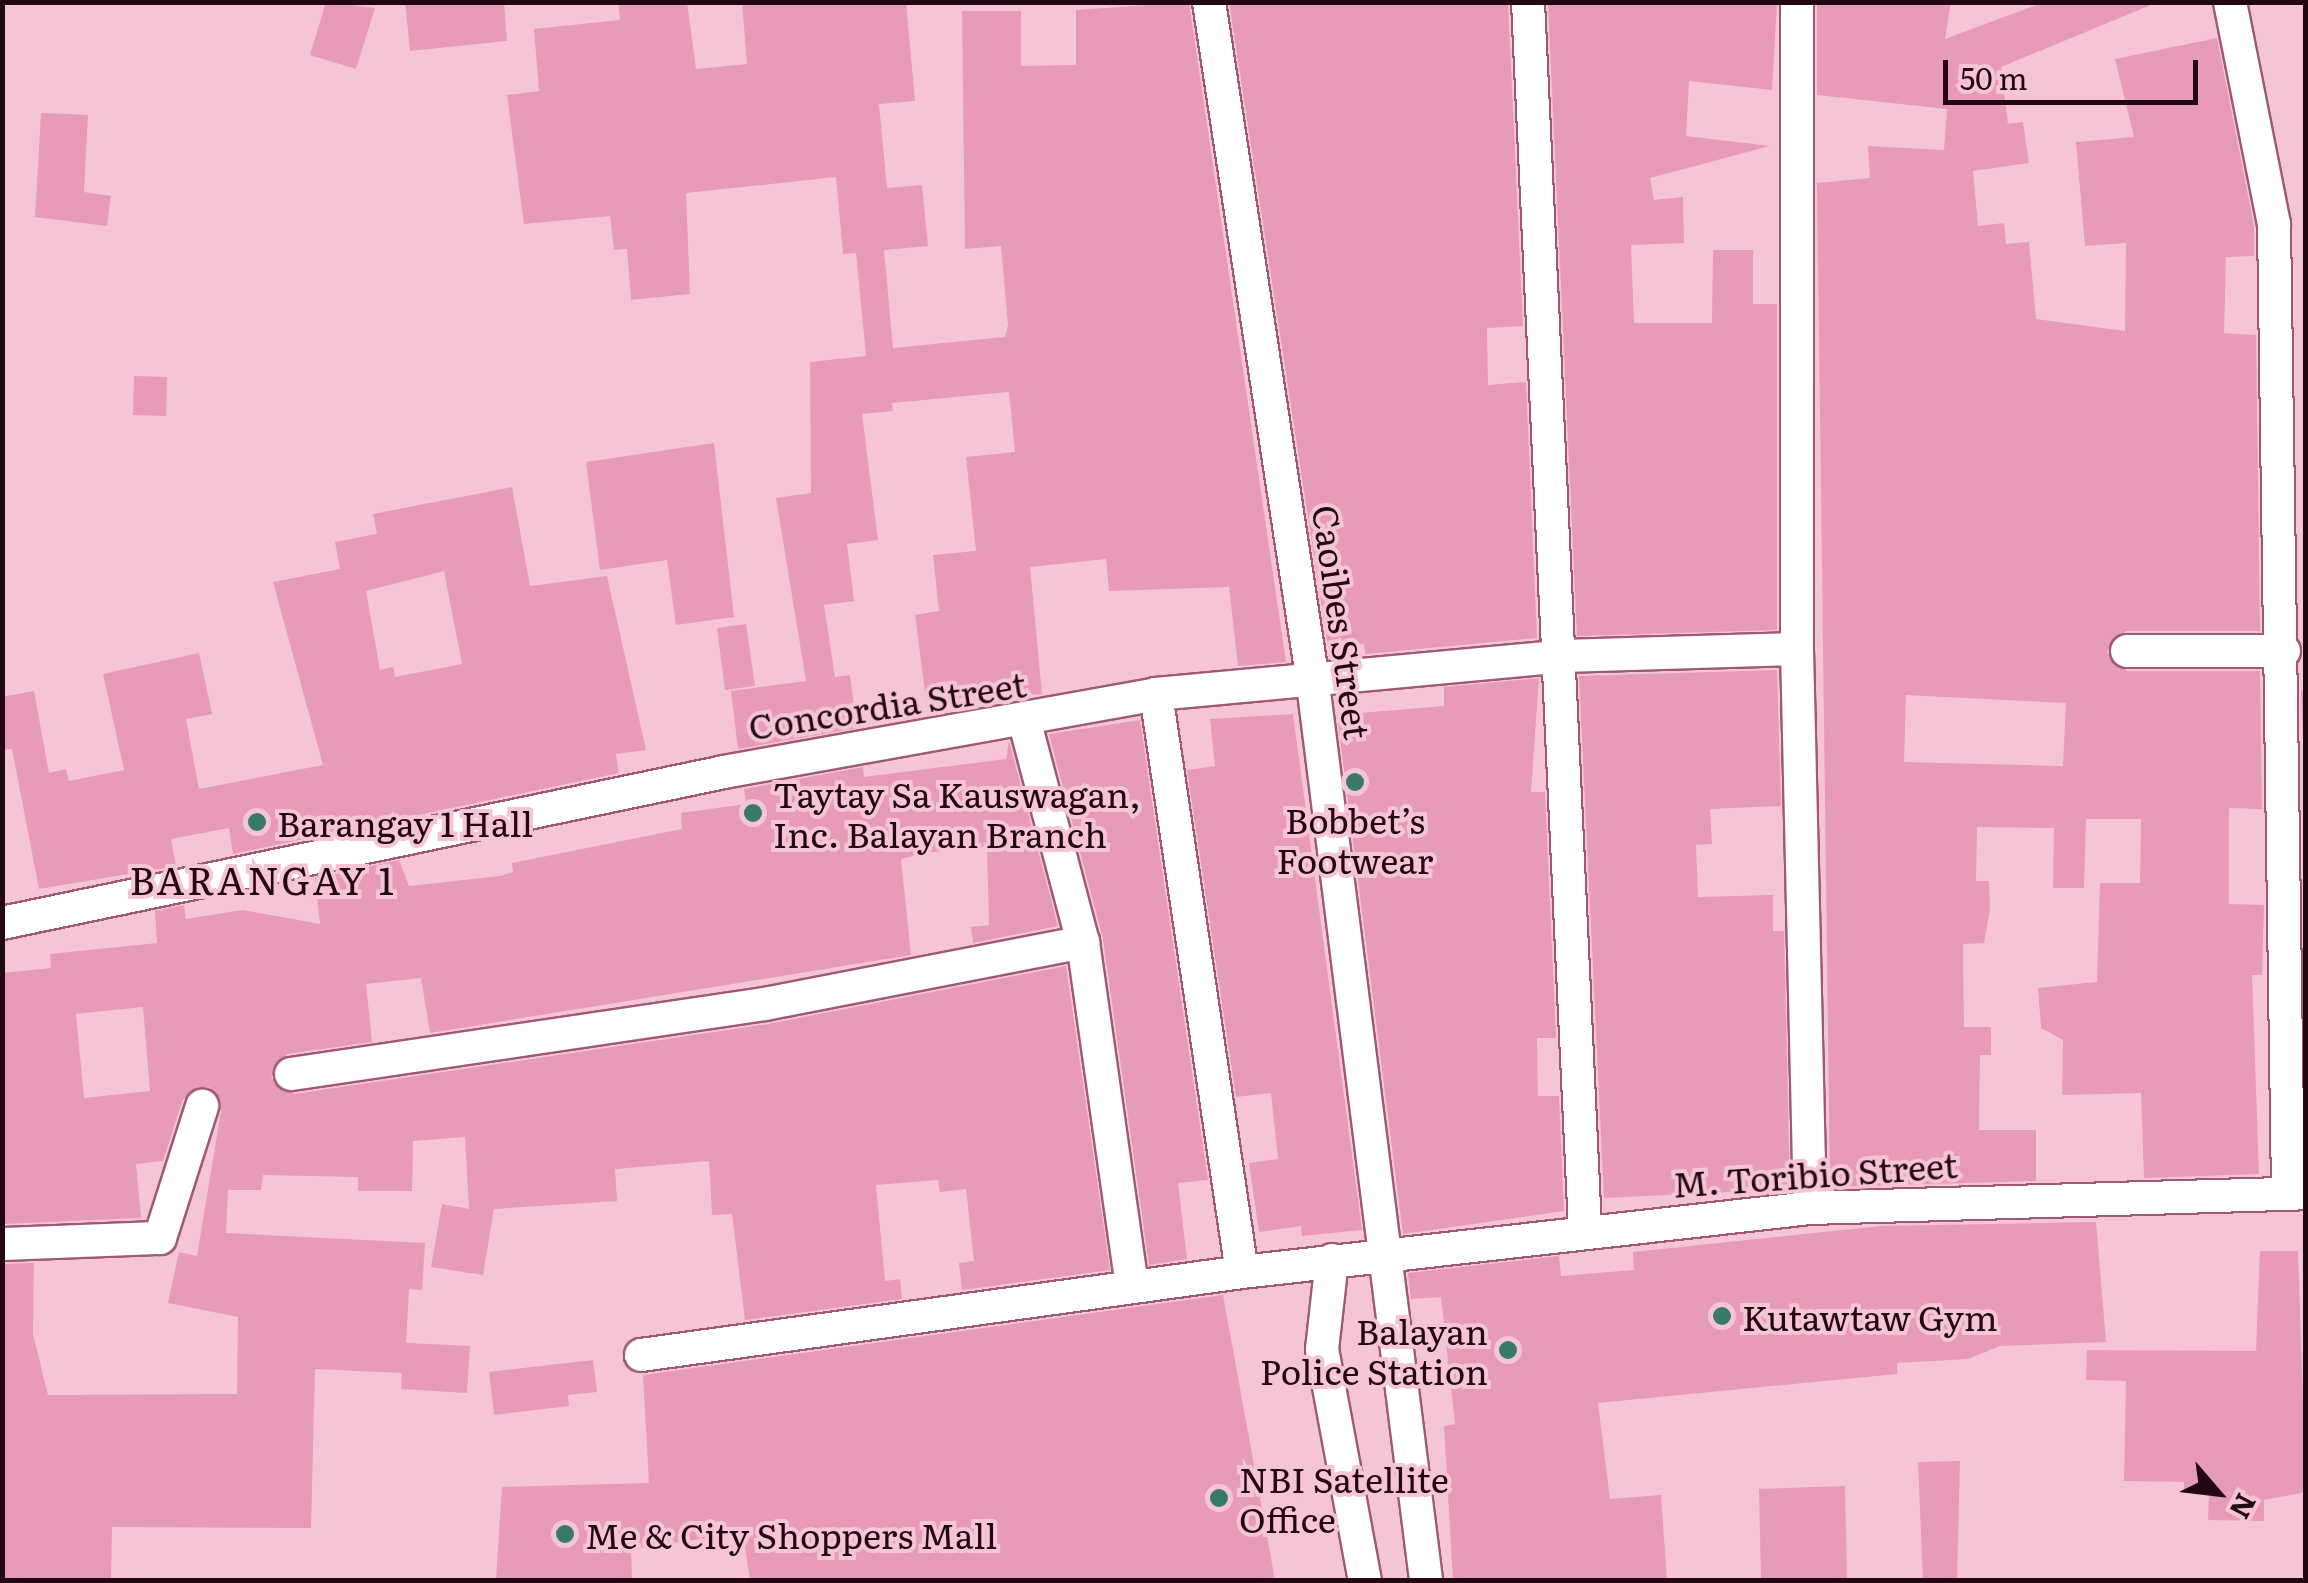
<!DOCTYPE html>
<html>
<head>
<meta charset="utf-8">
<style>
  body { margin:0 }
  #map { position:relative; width:2308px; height:1583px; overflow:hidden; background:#f5c5d6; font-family:Literata,serif }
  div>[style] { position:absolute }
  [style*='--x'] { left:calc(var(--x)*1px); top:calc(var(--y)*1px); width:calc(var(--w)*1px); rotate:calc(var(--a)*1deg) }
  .building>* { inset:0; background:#e89bb8 }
  .roads { filter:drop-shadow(2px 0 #9f5975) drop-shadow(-2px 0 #9f5975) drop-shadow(0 2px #9f5975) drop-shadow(0 -2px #9f5975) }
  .minor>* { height:32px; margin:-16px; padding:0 16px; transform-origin:16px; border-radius:16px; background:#fff }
  .dots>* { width:28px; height:28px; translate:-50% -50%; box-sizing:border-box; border:5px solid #f5c5d6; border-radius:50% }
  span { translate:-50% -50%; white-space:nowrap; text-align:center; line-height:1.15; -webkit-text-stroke:8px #f5c5d6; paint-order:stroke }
  .street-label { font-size:35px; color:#230814 }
  .poi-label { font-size:35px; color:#230814 }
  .left { translate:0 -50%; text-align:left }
  .right { translate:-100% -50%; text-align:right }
  .neighbourhood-label { font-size:38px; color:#230814; letter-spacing:2.5px }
  .frame { position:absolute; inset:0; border:5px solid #230814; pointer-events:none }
  .north { position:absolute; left:2168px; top:1443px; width:100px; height:100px; -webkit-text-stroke:8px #f5c5d6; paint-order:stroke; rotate:118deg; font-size:28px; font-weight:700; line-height:40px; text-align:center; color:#230814 }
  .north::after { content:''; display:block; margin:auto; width:35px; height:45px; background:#230814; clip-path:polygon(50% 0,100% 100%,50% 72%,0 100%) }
  .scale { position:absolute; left:1943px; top:60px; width:255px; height:45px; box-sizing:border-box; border:5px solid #230814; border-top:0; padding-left:12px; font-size:30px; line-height:35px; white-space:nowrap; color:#230814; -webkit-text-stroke:8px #f5c5d6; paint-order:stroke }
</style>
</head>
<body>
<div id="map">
  <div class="building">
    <i style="clip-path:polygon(326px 2px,375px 8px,356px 69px,310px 55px)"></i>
    <i style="clip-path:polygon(405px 2px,504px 2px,507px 41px,410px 51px)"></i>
    <i style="clip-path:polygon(618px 2px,687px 2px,696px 69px,747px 64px,742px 2px,906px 2px,915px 101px,879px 104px,887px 188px,922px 185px,928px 246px,884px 250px,893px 348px,1005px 337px,1008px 325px,1001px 246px,965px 249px,962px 11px,1021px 11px,1021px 66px,1076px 65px,1076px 10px,1189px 2px,1286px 662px,1238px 666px,1229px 587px,1109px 591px,1106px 559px,1030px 567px,1042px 694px,926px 700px,915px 615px,939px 611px,933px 555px,976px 551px,966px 457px,1015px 452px,1009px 392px,892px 403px,893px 411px,862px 414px,878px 540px,847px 544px,854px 601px,824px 605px,835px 677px,850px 675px,857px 728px,738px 749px,731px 691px,806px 681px,776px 498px,811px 493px,810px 362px,866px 356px,856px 253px,843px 254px,836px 177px,686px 193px,690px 294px,631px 300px,627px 249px,614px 250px,610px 216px,524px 224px,507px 95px,539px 91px,534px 29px,620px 20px)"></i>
    <i style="clip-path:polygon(1229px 2px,1508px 2px,1523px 326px,1487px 328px,1488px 385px,1526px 382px,1537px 638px,1365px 654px,1364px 644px,1328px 647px)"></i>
    <i style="clip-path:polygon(1548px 2px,1777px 2px,1772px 90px,1689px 81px,1686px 136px,1770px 146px,1650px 178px,1654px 200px,1683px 197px,1684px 243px,1631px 245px,1634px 323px,1712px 323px,1713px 250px,1753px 250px,1753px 304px,1777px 304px,1777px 630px,1577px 636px)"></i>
    <i style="clip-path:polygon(evenodd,1817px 2px,1951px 2px,1945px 39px,2044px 2px,2158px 2px,2001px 67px,2008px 124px,2023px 122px,2029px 163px,1973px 171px,1978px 226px,2004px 223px,2006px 244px,2029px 242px,2036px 319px,2125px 331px,2126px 243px,2085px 246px,2076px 142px,2134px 137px,2115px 59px,2217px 38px,2254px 226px,2254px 256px,2226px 257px,2224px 333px,2256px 335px,2260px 631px,2126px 631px,2107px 652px,2127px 671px,2260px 671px,2262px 809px,2229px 808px,2229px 904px,2264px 905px,2262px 975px,2252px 975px,2259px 1174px,2144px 1178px,2141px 1093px,2062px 1095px,2063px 1040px,2041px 1028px,2038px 988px,2097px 982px,2100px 883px,2140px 883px,2141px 819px,2086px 819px,2084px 888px,2053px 888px,2054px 828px,1977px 827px,1976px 881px,1989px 881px,1990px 910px,1984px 943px,1963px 944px,1964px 1027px,1991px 1027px,1991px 1055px,1980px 1055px,1979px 1130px,2036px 1130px,2036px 1181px,1830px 1187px,1817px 183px,1870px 178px,1868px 146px,1944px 150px,1947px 109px,1817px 95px,1817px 2px,1906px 695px,2066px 703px,2063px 766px,1904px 762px,1906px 695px)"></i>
    <i style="clip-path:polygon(41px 113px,88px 115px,84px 192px,111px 196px,107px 226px,35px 217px)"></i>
    <i style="clip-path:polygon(134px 376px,167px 377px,166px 416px,133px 415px)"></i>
    <i style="clip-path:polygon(714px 443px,734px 617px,676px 625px,667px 560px,600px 570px,586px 462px)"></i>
    <i style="clip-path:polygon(evenodd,512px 487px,530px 586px,607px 576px,646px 750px,616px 754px,619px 773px,233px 854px,229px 828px,171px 839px,176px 866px,39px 889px,12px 749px,2px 750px,2px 697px,34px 691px,49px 773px,66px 769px,69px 781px,124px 770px,103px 674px,199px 653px,212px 714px,186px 719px,199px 789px,323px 765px,273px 582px,340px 569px,335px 542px,377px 534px,373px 514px,512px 487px,444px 571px,462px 664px,395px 677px,393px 667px,380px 670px,366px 591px,444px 571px)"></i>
    <i style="clip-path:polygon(746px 624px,755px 686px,725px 690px,717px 628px)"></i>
    <i style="clip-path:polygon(1777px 670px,1781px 806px,1710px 809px,1712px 844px,1696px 845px,1698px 897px,1773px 895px,1773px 931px,1784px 931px,1790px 1189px,1604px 1198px,1579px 676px)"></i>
    <i style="clip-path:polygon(1539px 678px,1531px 792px,1545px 792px,1556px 1038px,1537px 1038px,1538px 1096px,1559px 1096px,1564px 1211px,1403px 1234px,1337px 715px,1444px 706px,1444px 687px)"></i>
    <i style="clip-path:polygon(2306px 690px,2306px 811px,2301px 691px)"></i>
    <i style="clip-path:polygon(1293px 714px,1362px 1230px,1302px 1236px,1301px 1226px,1259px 1232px,1249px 1163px,1278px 1159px,1271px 1093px,1236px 1097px,1187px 770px,1215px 766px,1210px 719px)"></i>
    <i style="clip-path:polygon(1140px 720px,1208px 1180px,1178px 1183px,1187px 1259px,1149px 1265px,1103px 939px,1049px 734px)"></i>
    <i style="clip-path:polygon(evenodd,1009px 741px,1058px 926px,973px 943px,971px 927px,989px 925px,987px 847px,923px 853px,901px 859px,911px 955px,430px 1033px,421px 978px,366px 984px,372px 1042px,287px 1054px,271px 1078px,294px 1094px,768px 1024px,1066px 966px,1110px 1270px,962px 1290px,959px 1263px,974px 1261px,966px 1189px,940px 1192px,938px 1180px,876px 1185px,885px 1281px,900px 1279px,902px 1299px,745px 1320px,732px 1214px,712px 1215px,709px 1161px,615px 1169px,617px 1201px,494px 1209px,483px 1275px,431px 1267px,442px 1204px,469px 1209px,465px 1137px,413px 1141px,412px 1191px,358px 1191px,358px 1177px,263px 1175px,261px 1190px,228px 1190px,226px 1233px,425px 1243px,422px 1290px,409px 1289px,406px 1343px,470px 1346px,467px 1393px,401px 1389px,402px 1373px,315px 1369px,311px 1528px,112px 1527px,111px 1580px,2px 1580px,2px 1264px,34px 1263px,33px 1334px,48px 1395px,237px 1394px,238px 1317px,168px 1303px,179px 1252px,197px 1256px,221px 1111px,209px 1087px,183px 1099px,163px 1161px,136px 1164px,141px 1218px,2px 1224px,2px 973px,51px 968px,50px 954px,157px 943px,155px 911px,184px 905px,186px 919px,243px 910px,320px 924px,315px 878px,399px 860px,409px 886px,500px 876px,513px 872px,512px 863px,682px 829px,681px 813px,746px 804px,744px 789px,863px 767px,864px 777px,1006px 759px,1009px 741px,143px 1007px,150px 1091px,84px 1098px,76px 1014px,143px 1007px)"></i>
    <i style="clip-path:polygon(2096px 1222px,2106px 1342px,2000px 1346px,1968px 1359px,1897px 1363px,1897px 1374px,1598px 1403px,1610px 1499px,1661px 1495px,1667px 1580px,1453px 1580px,1444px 1426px,1455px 1424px,1441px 1297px,1411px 1299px,1408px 1273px,1559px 1256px,1561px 1276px,1634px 1270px,1633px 1252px,1881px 1226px)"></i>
    <i style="clip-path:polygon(2260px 1251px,2298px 1251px,2306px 1492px,2264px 1500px,2264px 1521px,2208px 1520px,2209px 1493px,2184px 1493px,2184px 1482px,2124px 1481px,2126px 1381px,2086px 1380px,2087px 1350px,2256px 1351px)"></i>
    <i style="clip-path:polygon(1223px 1295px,1275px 1580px,750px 1580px,743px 1533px,631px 1549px,632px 1580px,496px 1580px,502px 1487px,649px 1483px,643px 1375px)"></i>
    <i style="clip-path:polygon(593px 1360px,597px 1392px,568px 1395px,569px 1406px,494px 1415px,489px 1372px)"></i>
    <i style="clip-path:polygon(1960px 1461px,1957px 1580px,1923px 1580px,1918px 1462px)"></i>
    <i style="clip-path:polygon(1845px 1486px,1847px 1580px,1761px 1580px,1759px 1489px)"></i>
  </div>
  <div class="roads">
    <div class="minor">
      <i style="--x:1209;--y:2;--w:682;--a:81.31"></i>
      <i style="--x:1312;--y:676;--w:911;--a:82.81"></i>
      <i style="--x:1528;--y:2;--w:1230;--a:87.34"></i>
      <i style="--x:1797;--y:2;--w:647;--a:90"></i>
      <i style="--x:1797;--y:649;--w:559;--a:88.67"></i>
      <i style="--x:2230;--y:2;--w:226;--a:78.8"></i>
      <i style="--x:2274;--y:224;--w:968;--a:89.17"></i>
      <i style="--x:2127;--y:651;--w:157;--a:0"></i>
      <i style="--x:1156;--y:694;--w:584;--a:81.54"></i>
      <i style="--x:1025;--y:723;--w:227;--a:75.2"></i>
      <i style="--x:1083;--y:942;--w:347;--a:81.9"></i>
      <i style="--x:2;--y:923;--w:738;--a:-11.81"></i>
      <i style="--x:724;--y:772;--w:439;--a:-10.2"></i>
      <i style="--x:1156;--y:694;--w:408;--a:-5.3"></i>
      <i style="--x:1562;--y:656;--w:235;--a:-1.7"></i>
      <i style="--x:291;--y:1074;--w:479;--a:-8.4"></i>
      <i style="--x:765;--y:1004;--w:324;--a:-11"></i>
      <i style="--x:2;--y:1244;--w:158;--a:-2.2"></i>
      <i style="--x:160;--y:1238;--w:139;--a:-72.3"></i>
      <i style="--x:1332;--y:1260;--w:90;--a:96.4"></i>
      <i style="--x:1322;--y:1349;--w:235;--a:79.5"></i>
      <i style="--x:641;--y:1355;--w:607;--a:-7.86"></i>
      <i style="--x:1242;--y:1272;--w:572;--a:-6.43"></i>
      <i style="--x:1810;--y:1208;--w:496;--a:-1.7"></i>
    </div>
  </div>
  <div class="dots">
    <i style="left:1355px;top:782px;background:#387969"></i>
    <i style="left:753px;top:813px;background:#387969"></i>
    <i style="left:257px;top:822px;background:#387969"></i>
    <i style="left:1722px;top:1316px;background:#387969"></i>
    <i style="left:1508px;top:1350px;background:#387969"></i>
    <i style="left:1219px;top:1498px;background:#387969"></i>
    <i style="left:565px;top:1534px;background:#387969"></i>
  </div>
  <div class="street-label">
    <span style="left:1343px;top:622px;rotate:82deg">Caoibes Street</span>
    <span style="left:887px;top:704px;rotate:-9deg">Concordia Street</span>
    <span style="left:1815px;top:1173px;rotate:-4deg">M. Toribio Street</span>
  </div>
  <div class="poi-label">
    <span class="left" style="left:773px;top:813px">Taytay Sa Kauswagan,<br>Inc. Balayan Branch</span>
    <span style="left:1355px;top:839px">Bobbet’s<br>Footwear</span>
    <span class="left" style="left:277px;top:822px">Barangay 1 Hall</span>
    <span class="left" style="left:1742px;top:1316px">Kutawtaw Gym</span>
    <span class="right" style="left:1488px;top:1350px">Balayan<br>Police Station</span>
    <span class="left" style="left:1239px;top:1498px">NBI Satellite<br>Office</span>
    <span class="left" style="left:585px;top:1534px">Me &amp; City Shoppers Mall</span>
  </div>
  <div class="neighbourhood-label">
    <span style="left:263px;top:879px">BARANGAY 1</span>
  </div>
  <div class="frame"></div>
  <div class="north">N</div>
  <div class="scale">50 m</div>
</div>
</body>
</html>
